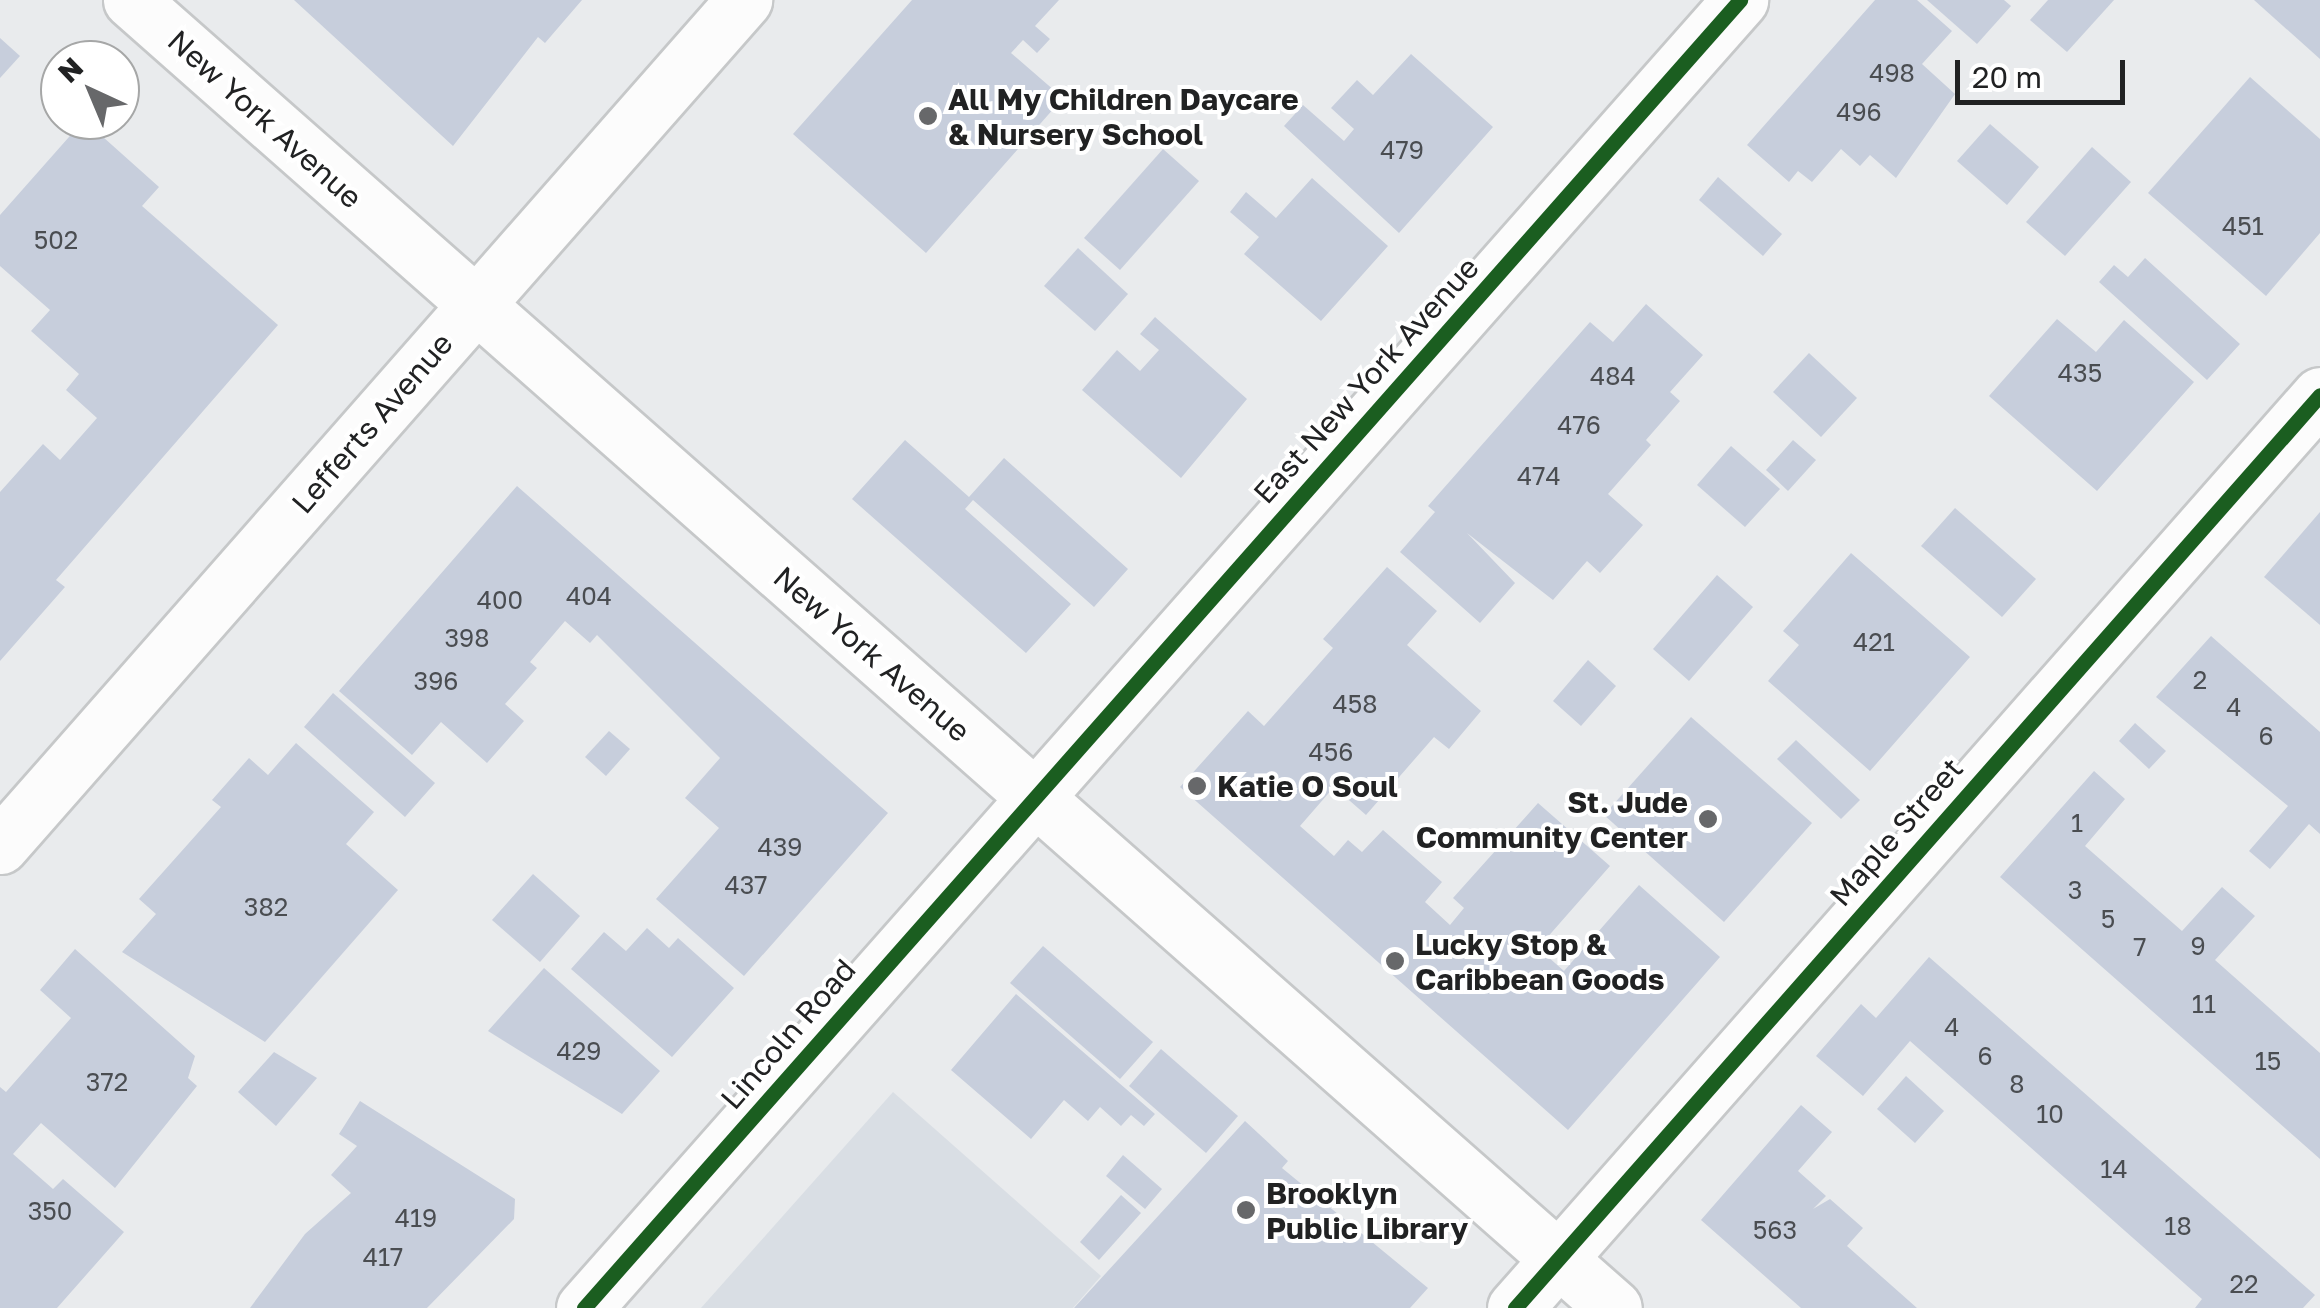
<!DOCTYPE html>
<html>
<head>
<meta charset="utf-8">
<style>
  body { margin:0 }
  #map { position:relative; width:2320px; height:1308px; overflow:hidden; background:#e9ebed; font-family:"Golos Text",sans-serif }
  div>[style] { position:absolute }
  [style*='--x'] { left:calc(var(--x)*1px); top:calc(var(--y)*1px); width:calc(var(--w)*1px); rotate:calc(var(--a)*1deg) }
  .built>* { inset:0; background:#d9dee4 }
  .building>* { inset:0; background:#c7cedc }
  .roads { filter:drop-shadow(2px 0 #c6c8c9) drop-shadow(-2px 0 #c6c8c9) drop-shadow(0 2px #c6c8c9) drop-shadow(0 -2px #c6c8c9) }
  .street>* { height:55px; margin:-27.5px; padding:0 27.5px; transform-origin:27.5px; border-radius:27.5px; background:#fcfcfc }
  .cycleway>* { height:15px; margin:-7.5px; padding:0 7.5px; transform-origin:7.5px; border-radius:7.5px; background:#1b5e20 }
  .dots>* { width:28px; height:28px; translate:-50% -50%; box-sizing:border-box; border:5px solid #fff; border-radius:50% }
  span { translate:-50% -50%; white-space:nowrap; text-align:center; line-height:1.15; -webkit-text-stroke:8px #fff; paint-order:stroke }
  .number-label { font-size:25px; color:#4a4d51 }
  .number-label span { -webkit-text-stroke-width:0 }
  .poi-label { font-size:30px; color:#212223; font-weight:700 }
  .left { translate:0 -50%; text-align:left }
  .right { translate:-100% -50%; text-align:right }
  .street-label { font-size:30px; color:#212223 }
  .north { position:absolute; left:40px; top:40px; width:100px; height:100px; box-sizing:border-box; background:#fff; border:2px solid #a6a7a7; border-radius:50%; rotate:316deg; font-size:28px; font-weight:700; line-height:40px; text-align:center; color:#212223 }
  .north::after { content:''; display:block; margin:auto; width:35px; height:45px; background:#67686a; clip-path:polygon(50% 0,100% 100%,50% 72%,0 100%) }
  .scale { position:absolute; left:1955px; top:60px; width:170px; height:45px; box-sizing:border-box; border:5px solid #212223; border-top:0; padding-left:12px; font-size:30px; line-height:35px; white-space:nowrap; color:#212223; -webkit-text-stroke:8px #fff; paint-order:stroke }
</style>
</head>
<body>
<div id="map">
  <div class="built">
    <i style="clip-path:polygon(893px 1092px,1101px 1276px,1073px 1308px,701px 1308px)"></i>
  </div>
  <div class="building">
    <i style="clip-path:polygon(294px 0,582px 0,545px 43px,538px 37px,453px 146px)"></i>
    <i style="clip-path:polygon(912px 0,1059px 0,1035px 26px,1050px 39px,1037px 53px,1023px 40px,1011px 53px,1063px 98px,926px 253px,793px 134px)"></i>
    <i style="clip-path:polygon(1875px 0,1917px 0,1952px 31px,1922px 64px,1955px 94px,1896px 178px,1870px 155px,1860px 166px,1841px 149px,1812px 182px,1798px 171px,1789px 182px,1747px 145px)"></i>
    <i style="clip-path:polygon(1927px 0,2004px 0,2011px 6px,1977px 44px)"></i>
    <i style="clip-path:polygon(2048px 0,2114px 0,2067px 52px,2030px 20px)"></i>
    <i style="clip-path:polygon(2254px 0,2320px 0,2320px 59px)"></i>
    <i style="clip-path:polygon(0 38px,20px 56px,0 78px)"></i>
    <i style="clip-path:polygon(1411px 54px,1493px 127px,1399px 233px,1284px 126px,1303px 105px,1344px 141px,1354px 129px,1331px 108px,1357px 80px,1373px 95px)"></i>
    <i style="clip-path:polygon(2250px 77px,2320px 139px,2320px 233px,2266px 296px,2148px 193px)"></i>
    <i style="clip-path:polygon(84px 120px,159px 187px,142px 206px,278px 325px,56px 580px,65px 587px,0 661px,0 492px,43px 444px,60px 460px,97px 418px,66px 390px,79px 374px,31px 331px,50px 310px,0 266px,0 215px)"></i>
    <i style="clip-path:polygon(1990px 124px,2039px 167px,2007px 205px,1957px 161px)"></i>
    <i style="clip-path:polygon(2092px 147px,2131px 182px,2065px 256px,2026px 222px)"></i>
    <i style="clip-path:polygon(1163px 149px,1199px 181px,1120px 270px,1084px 238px)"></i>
    <i style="clip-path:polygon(1718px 177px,1782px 234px,1763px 256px,1699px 200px)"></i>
    <i style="clip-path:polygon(1312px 178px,1388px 246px,1321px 321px,1244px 254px,1259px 237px,1230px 212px,1246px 192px,1276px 218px)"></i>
    <i style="clip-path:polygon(1078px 248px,1128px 294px,1095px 331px,1044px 286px)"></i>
    <i style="clip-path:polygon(2145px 258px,2240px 344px,2207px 380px,2099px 282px,2114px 265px,2128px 277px)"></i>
    <i style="clip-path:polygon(1646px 304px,1703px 355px,1670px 392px,1680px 401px,1646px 440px,1651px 445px,1608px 494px,1643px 525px,1600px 573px,1587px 561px,1553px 600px,1467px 533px,1515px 583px,1480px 623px,1400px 552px,1435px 512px,1428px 506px,1590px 322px,1613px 342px)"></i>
    <i style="clip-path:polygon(1155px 317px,1247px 399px,1181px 478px,1082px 390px,1117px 350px,1140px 371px,1159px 350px,1140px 334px)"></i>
    <i style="clip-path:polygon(2057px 319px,2096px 352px,2124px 320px,2194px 382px,2097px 491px,1989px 396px)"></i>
    <i style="clip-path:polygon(1809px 353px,1857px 398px,1821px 437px,1773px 392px)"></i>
    <i style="clip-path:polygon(905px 440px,969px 497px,1004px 458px,1128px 569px,1094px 607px,973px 500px,965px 509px,1071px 604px,1026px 653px,852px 499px)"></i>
    <i style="clip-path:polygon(1793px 440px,1816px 460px,1788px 491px,1766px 470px)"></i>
    <i style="clip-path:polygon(1731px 446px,1780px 489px,1745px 527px,1697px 485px)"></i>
    <i style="clip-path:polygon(517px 486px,888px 813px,744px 976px,656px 899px,719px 828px,685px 798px,720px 758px,597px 635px,590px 643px,565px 621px,530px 662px,537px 668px,505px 704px,524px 721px,487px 763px,441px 722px,412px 755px,339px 691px)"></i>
    <i style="clip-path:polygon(1955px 508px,2036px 579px,2002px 617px,1921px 546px)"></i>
    <i style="clip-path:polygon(2320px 512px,2320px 625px,2264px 577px)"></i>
    <i style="clip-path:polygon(1851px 553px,1970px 657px,1870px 771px,1768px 681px,1799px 645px,1783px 631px)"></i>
    <i style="clip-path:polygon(1387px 567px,1437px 611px,1407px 645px,1481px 711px,1449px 749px,1434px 737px,1366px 815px,1334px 787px,1300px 826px,1334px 856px,1348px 840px,1362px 852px,1383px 830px,1442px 882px,1425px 902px,1450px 925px,1464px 908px,1453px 898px,1538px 803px,1610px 866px,1538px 948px,1564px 971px,1639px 885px,1720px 957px,1568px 1130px,1180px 787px,1248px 711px,1264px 726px,1333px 648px,1323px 639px)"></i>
    <i style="clip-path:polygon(1717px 575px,1753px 607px,1689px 681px,1653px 649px)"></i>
    <i style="clip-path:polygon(2211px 636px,2320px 732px,2320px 834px,2309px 824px,2270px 869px,2249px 851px,2288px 806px,2156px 697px)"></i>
    <i style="clip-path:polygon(1588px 660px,1616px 686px,1581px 726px,1553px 701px)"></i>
    <i style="clip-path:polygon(333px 693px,435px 783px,405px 817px,304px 727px)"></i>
    <i style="clip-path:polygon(1691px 717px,1812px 823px,1724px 922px,1604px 815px)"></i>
    <i style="clip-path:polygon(2135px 723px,2166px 751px,2149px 769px,2119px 741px)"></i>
    <i style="clip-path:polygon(609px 731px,630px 749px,606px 776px,585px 757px)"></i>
    <i style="clip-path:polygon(1796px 740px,1860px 800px,1841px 819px,1777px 759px)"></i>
    <i style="clip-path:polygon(296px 743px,374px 812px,346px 844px,398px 890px,265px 1042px,122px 952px,156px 914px,139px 899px,221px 807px,212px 800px,249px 758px,268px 775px)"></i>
    <i style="clip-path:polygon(2094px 771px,2125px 799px,2085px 846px,2182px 931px,2222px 887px,2255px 916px,2215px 960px,2320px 1053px,2320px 1159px,2000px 877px)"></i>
    <i style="clip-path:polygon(533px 874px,580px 916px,540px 962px,492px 920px)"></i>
    <i style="clip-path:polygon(647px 928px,669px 948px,678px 938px,734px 988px,672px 1057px,571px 969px,604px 932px,626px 951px)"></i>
    <i style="clip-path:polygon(1043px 946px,1153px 1042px,1120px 1079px,1010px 983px)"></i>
    <i style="clip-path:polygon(75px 949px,195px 1056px,188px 1078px,197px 1086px,115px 1188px,41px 1123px,13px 1154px,53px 1189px,63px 1179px,124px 1232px,57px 1308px,0 1308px,0 1087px,6px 1092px,71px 1018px,40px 990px)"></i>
    <i style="clip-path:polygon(1929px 957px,2315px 1295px,2303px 1308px,2195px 1308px,2202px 1299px,1910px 1041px,1863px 1096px,1816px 1056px,1861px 1004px,1876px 1018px)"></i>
    <i style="clip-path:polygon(544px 968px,660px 1071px,622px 1114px,488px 1031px)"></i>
    <i style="clip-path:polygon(1016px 994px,1155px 1114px,1144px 1126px,1131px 1115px,1121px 1126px,1100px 1107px,1088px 1121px,1064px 1100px,1031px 1139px,951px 1070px)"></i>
    <i style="clip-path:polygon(1161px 1049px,1238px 1116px,1206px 1153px,1129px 1086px)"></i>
    <i style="clip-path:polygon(274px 1052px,317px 1078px,276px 1126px,238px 1092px)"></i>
    <i style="clip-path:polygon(1906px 1076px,1944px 1111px,1915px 1143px,1877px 1109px)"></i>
    <i style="clip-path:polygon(360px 1101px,515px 1199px,514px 1219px,427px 1308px,250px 1308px,305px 1234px,351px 1193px,331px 1175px,357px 1146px,339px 1134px)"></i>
    <i style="clip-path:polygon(1801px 1105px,1832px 1132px,1798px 1171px,1826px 1196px,1813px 1209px,1830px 1199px,1863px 1228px,1847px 1246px,1917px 1308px,1801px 1308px,1701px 1220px)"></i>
    <i style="clip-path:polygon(1245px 1121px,1288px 1161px,1282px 1168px,1428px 1288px,1410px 1308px,1074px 1308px)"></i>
    <i style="clip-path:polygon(1123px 1155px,1162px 1189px,1145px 1209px,1106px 1176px)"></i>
    <i style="clip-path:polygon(1121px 1195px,1141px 1213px,1099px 1260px,1080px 1242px)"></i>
  </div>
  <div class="roads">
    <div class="street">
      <i style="--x:131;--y:0;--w:1977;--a:41.41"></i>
      <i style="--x:0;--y:846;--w:1127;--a:-48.67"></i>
      <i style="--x:584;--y:1308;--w:1746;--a:-48.53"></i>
      <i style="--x:1515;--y:1308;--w:1217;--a:-48.6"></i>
    </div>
  </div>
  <div class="cycleway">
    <i style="--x:584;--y:1308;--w:1746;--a:-48.53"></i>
    <i style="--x:1515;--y:1308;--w:1217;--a:-48.6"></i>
  </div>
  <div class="dots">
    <i style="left:928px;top:116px;background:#67686a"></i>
    <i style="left:1197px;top:786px;background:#67686a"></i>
    <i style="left:1708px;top:819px;background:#67686a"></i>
    <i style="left:1395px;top:961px;background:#67686a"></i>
    <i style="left:1246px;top:1210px;background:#67686a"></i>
  </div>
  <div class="number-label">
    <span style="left:1892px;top:73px">498</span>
    <span style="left:1859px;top:112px">496</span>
    <span style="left:1402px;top:150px">479</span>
    <span style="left:2243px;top:226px">451</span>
    <span style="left:56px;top:240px">502</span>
    <span style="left:2080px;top:373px">435</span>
    <span style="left:1613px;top:376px">484</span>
    <span style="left:1579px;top:425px">476</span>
    <span style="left:1539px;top:476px">474</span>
    <span style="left:589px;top:596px">404</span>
    <span style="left:500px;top:600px">400</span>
    <span style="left:467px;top:638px">398</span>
    <span style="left:1874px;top:642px">421</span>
    <span style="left:2200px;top:680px">2</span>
    <span style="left:436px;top:681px">396</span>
    <span style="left:1355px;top:704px">458</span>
    <span style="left:2234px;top:707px">4</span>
    <span style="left:2266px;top:736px">6</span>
    <span style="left:1331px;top:752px">456</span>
    <span style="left:2077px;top:823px">1</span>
    <span style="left:780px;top:847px">439</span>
    <span style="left:746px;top:885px">437</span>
    <span style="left:2075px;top:890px">3</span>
    <span style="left:266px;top:907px">382</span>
    <span style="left:2108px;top:919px">5</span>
    <span style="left:2198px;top:946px">9</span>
    <span style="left:2140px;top:947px">7</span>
    <span style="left:2204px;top:1004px">11</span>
    <span style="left:1952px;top:1027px">4</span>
    <span style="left:579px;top:1051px">429</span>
    <span style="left:1985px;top:1056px">6</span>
    <span style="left:2268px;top:1061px">15</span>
    <span style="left:107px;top:1082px">372</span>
    <span style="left:2017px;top:1084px">8</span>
    <span style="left:2050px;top:1114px">10</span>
    <span style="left:2114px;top:1169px">14</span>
    <span style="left:50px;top:1211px">350</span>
    <span style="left:416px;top:1218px">419</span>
    <span style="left:2178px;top:1226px">18</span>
    <span style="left:1775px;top:1230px">563</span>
    <span style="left:383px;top:1257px">417</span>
    <span style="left:2244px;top:1284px">22</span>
  </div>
  <div class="poi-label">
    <span class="left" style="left:948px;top:116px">All My Children Daycare<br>&amp; Nursery School</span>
    <span class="left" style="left:1217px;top:786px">Katie O Soul</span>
    <span class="right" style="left:1688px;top:819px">St. Jude<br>Community Center</span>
    <span class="left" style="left:1415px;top:961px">Lucky Stop &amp;<br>Caribbean Goods</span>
    <span class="left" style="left:1266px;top:1210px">Brooklyn<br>Public Library</span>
  </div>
  <div class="street-label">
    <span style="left:265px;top:119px;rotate:42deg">New York Avenue</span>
    <span style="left:1366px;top:380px;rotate:-48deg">East New York Avenue</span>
    <span style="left:372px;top:423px;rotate:-49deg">Lefferts Avenue</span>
    <span style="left:872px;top:654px;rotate:41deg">New York Avenue</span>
    <span style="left:1896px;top:832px;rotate:-49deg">Maple Street</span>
    <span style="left:788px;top:1034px;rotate:-49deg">Lincoln Road</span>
  </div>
  <div class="north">N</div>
  <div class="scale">20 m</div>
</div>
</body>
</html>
